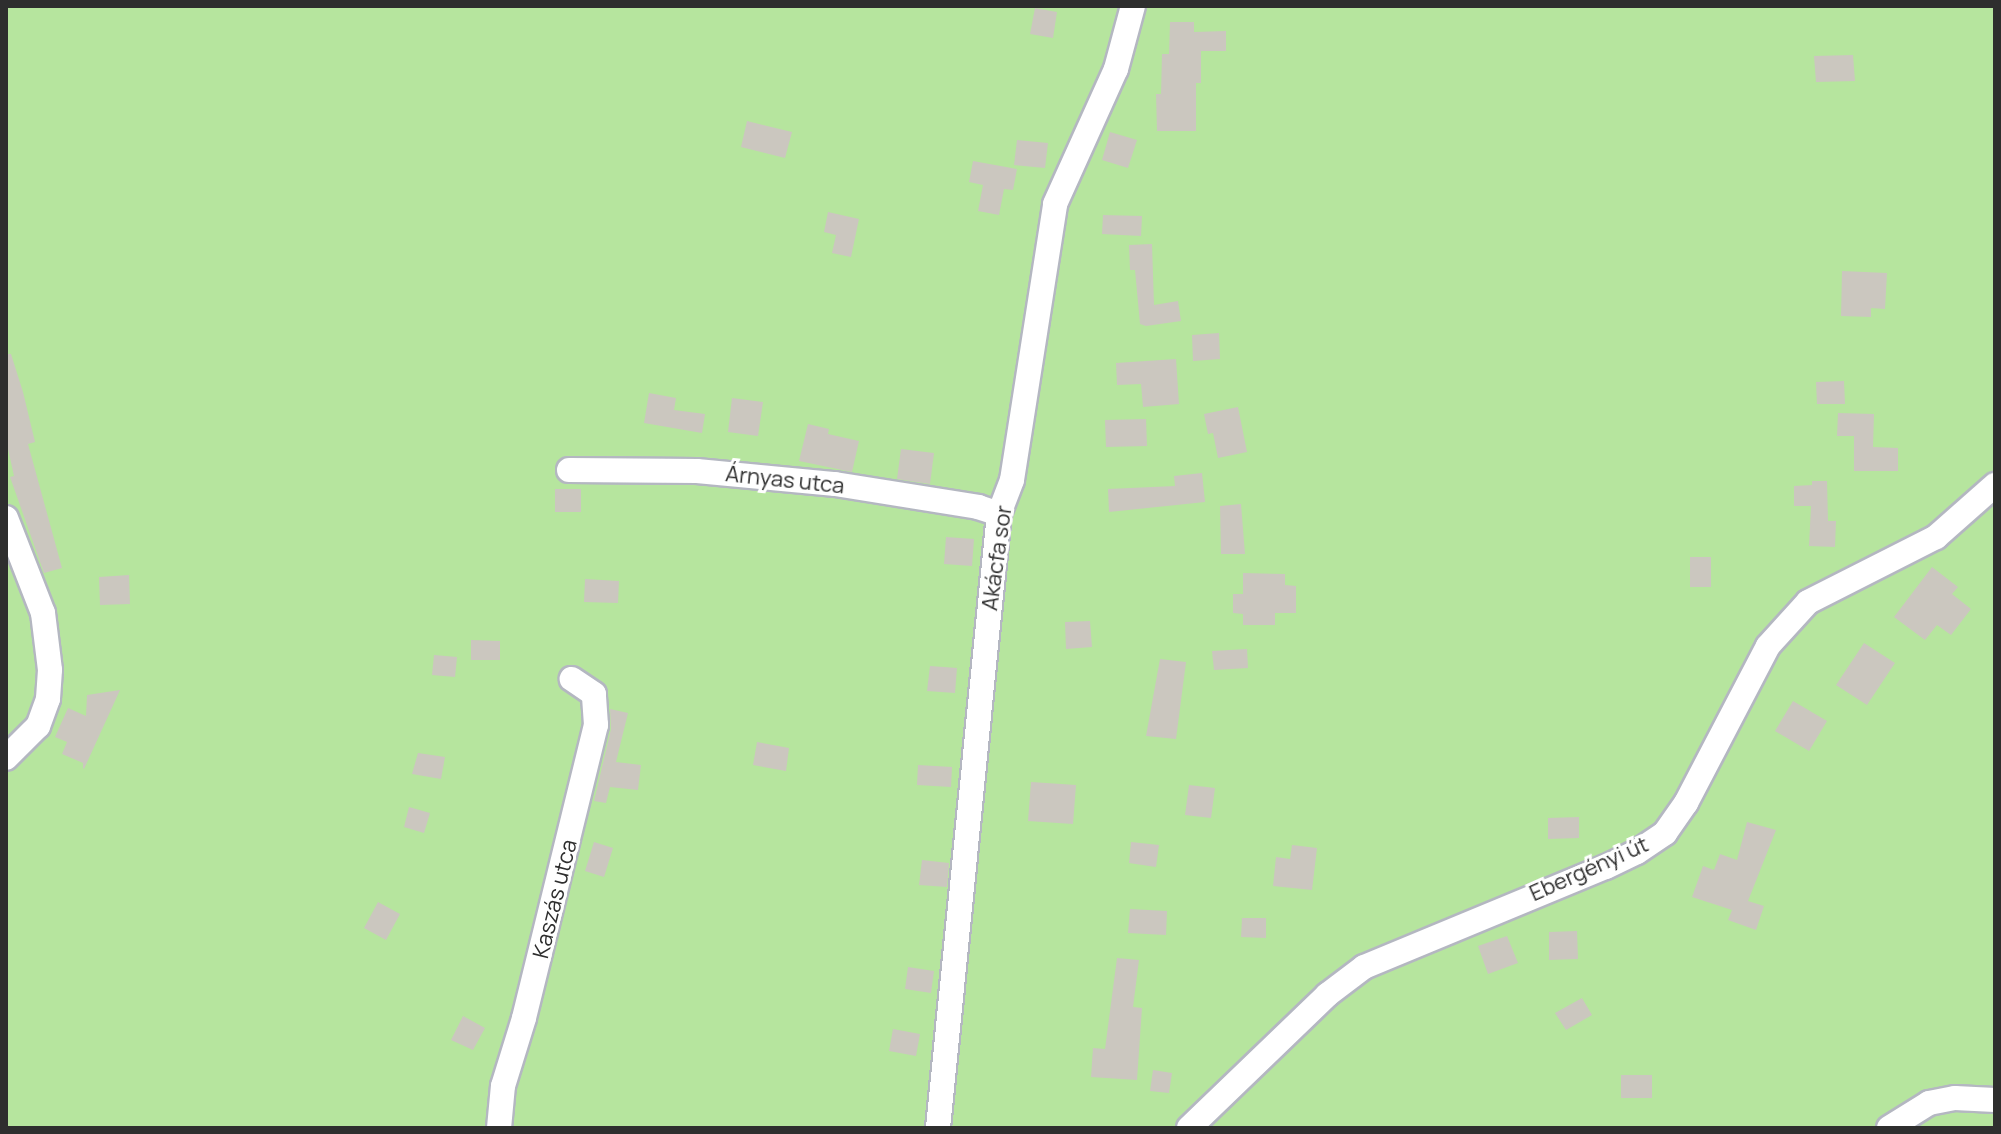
<!DOCTYPE html>
<html>
<head>
<meta charset="utf-8">
<style>
  body { margin:0 }
  #map { position:relative; width:2001px; height:1134px; overflow:hidden; background:#efe9e1; font-family:Manrope,sans-serif }
  div>[style] { position:absolute }
  [style*='--x'] { left:calc(var(--x)*1px); top:calc(var(--y)*1px); width:calc(var(--w)*1px); rotate:calc(var(--a)*1deg) }
  .green>* { inset:0; background:#b6e59e }
  .building>* { inset:0; background:#cbc7bf }
  .roads { filter:drop-shadow(2px 0 #b4b7c1) drop-shadow(-2px 0 #b4b7c1) drop-shadow(0 2px #b4b7c1) drop-shadow(0 -2px #b4b7c1) }
  .minor>* { height:24px; margin:-12px; padding:0 12px; transform-origin:12px; border-radius:12px; background:#fff }
  span { translate:-50% -50%; white-space:nowrap; text-align:center; line-height:1.15; -webkit-text-stroke:6px #fff; paint-order:stroke }
  .street-label { font-size:22px; color:#2e2e2e }
  .frame { position:absolute; inset:0; border:8px solid #2e2e2e; pointer-events:none }
</style>
</head>
<body>
<div id="map">
  <div class="green">
    <i style="clip-path:polygon(6px 6px,1995px 6px,1995px 1128px,6px 1128px)"></i>
  </div>
  <div class="building">
    <i style="clip-path:polygon(1035px 8px,1057px 12px,1053px 38px,1030px 34px)"></i>
    <i style="clip-path:polygon(1170px 22px,1194px 22px,1194px 32px,1226px 31px,1226px 51px,1201px 51px,1201px 83px,1196px 83px,1196px 131px,1157px 131px,1156px 94px,1161px 94px,1162px 54px,1169px 54px)"></i>
    <i style="clip-path:polygon(1853px 55px,1855px 81px,1816px 82px,1814px 56px)"></i>
    <i style="clip-path:polygon(747px 121px,792px 132px,785px 158px,741px 147px)"></i>
    <i style="clip-path:polygon(1110px 132px,1137px 140px,1128px 168px,1102px 160px)"></i>
    <i style="clip-path:polygon(1017px 140px,1048px 143px,1045px 168px,1014px 165px)"></i>
    <i style="clip-path:polygon(973px 161px,1017px 169px,1013px 190px,1004px 189px,999px 215px,978px 211px,983px 185px,969px 182px)"></i>
    <i style="clip-path:polygon(828px 212px,859px 219px,851px 257px,832px 253px,836px 235px,824px 232px)"></i>
    <i style="clip-path:polygon(1103px 215px,1142px 216px,1141px 236px,1102px 234px)"></i>
    <i style="clip-path:polygon(1152px 244px,1154px 305px,1178px 301px,1181px 321px,1146px 326px,1140px 324px,1135px 270px,1130px 270px,1129px 245px)"></i>
    <i style="clip-path:polygon(1842px 271px,1887px 273px,1885px 309px,1871px 308px,1871px 317px,1841px 316px)"></i>
    <i style="clip-path:polygon(1219px 333px,1220px 359px,1193px 361px,1192px 335px)"></i>
    <i style="clip-path:polygon(6px 354px,11px 354px,23px 392px,35px 442px,28px 444px,62px 568px,44px 573px,10px 477px,14px 476px,6px 440px)"></i>
    <i style="clip-path:polygon(1176px 359px,1179px 404px,1143px 407px,1141px 384px,1117px 385px,1116px 363px)"></i>
    <i style="clip-path:polygon(1844px 381px,1845px 404px,1817px 404px,1816px 382px)"></i>
    <i style="clip-path:polygon(649px 393px,676px 398px,674px 410px,705px 414px,702px 433px,644px 423px)"></i>
    <i style="clip-path:polygon(732px 398px,763px 402px,758px 436px,728px 432px)"></i>
    <i style="clip-path:polygon(1238px 407px,1247px 452px,1218px 458px,1213px 433px,1208px 434px,1204px 414px)"></i>
    <i style="clip-path:polygon(1838px 413px,1874px 414px,1873px 447px,1898px 448px,1898px 471px,1854px 471px,1854px 436px,1837px 436px)"></i>
    <i style="clip-path:polygon(1146px 419px,1147px 446px,1106px 447px,1105px 420px)"></i>
    <i style="clip-path:polygon(808px 424px,829px 429px,828px 434px,859px 441px,852px 472px,799px 461px)"></i>
    <i style="clip-path:polygon(901px 449px,934px 453px,930px 484px,897px 479px)"></i>
    <i style="clip-path:polygon(1202px 473px,1205px 502px,1109px 512px,1108px 489px,1175px 486px,1174px 476px)"></i>
    <i style="clip-path:polygon(1812px 481px,1827px 481px,1828px 521px,1836px 521px,1835px 547px,1809px 546px,1811px 506px,1794px 506px,1794px 486px,1812px 485px)"></i>
    <i style="clip-path:polygon(555px 489px,581px 489px,581px 512px,555px 512px)"></i>
    <i style="clip-path:polygon(1241px 504px,1245px 554px,1221px 554px,1220px 506px)"></i>
    <i style="clip-path:polygon(946px 537px,974px 539px,972px 566px,944px 564px)"></i>
    <i style="clip-path:polygon(1690px 557px,1711px 557px,1711px 587px,1690px 587px)"></i>
    <i style="clip-path:polygon(1932px 567px,1958px 587px,1952px 594px,1971px 609px,1951px 635px,1937px 625px,1925px 640px,1894px 617px)"></i>
    <i style="clip-path:polygon(1243px 573px,1285px 574px,1285px 585px,1296px 586px,1296px 613px,1275px 613px,1275px 625px,1243px 625px,1243px 614px,1233px 613px,1233px 594px,1243px 594px)"></i>
    <i style="clip-path:polygon(129px 575px,130px 604px,100px 605px,99px 577px)"></i>
    <i style="clip-path:polygon(585px 579px,619px 581px,618px 603px,584px 602px)"></i>
    <i style="clip-path:polygon(1090px 621px,1092px 647px,1066px 649px,1065px 622px)"></i>
    <i style="clip-path:polygon(471px 640px,500px 641px,500px 660px,471px 660px)"></i>
    <i style="clip-path:polygon(1864px 643px,1895px 663px,1867px 705px,1836px 685px)"></i>
    <i style="clip-path:polygon(1247px 649px,1248px 668px,1214px 670px,1212px 651px)"></i>
    <i style="clip-path:polygon(434px 655px,457px 657px,455px 677px,432px 675px)"></i>
    <i style="clip-path:polygon(1160px 659px,1186px 662px,1176px 739px,1146px 736px)"></i>
    <i style="clip-path:polygon(930px 666px,957px 668px,955px 693px,927px 691px)"></i>
    <i style="clip-path:polygon(120px 690px,84px 769px,83px 768px,83px 763px,62px 754px,67px 742px,55px 737px,68px 708px,86px 716px,87px 695px)"></i>
    <i style="clip-path:polygon(1793px 701px,1827px 721px,1809px 751px,1775px 731px)"></i>
    <i style="clip-path:polygon(610px 709px,628px 713px,616px 762px,641px 765px,638px 790px,610px 787px,606px 803px,594px 801px,611px 729px)"></i>
    <i style="clip-path:polygon(757px 742px,789px 748px,786px 771px,753px 765px)"></i>
    <i style="clip-path:polygon(418px 753px,445px 757px,441px 779px,412px 774px)"></i>
    <i style="clip-path:polygon(918px 765px,952px 767px,951px 787px,917px 785px)"></i>
    <i style="clip-path:polygon(1031px 782px,1076px 785px,1073px 824px,1028px 821px)"></i>
    <i style="clip-path:polygon(1189px 785px,1215px 788px,1211px 818px,1185px 815px)"></i>
    <i style="clip-path:polygon(409px 807px,430px 813px,424px 833px,404px 827px)"></i>
    <i style="clip-path:polygon(1579px 817px,1579px 838px,1548px 839px,1548px 818px)"></i>
    <i style="clip-path:polygon(1747px 822px,1776px 830px,1748px 901px,1764px 906px,1756px 930px,1728px 920px,1732px 910px,1692px 897px,1703px 866px,1714px 870px,1720px 854px,1737px 860px)"></i>
    <i style="clip-path:polygon(594px 842px,613px 848px,604px 877px,585px 871px)"></i>
    <i style="clip-path:polygon(1131px 842px,1159px 845px,1156px 867px,1129px 863px)"></i>
    <i style="clip-path:polygon(1292px 845px,1317px 848px,1312px 890px,1273px 886px,1276px 857px,1290px 859px)"></i>
    <i style="clip-path:polygon(922px 860px,949px 863px,947px 887px,919px 885px)"></i>
    <i style="clip-path:polygon(378px 902px,400px 914px,386px 940px,364px 928px)"></i>
    <i style="clip-path:polygon(1130px 909px,1167px 911px,1166px 935px,1128px 933px)"></i>
    <i style="clip-path:polygon(1242px 918px,1266px 918px,1266px 938px,1241px 937px)"></i>
    <i style="clip-path:polygon(1577px 931px,1578px 959px,1549px 960px,1549px 932px)"></i>
    <i style="clip-path:polygon(1507px 936px,1518px 963px,1488px 974px,1478px 946px)"></i>
    <i style="clip-path:polygon(1117px 958px,1139px 960px,1133px 1007px,1142px 1008px,1137px 1080px,1091px 1077px,1093px 1048px,1105px 1049px)"></i>
    <i style="clip-path:polygon(908px 967px,934px 971px,931px 993px,905px 989px)"></i>
    <i style="clip-path:polygon(1582px 998px,1592px 1015px,1566px 1030px,1555px 1013px)"></i>
    <i style="clip-path:polygon(463px 1016px,485px 1028px,473px 1050px,451px 1040px)"></i>
    <i style="clip-path:polygon(893px 1029px,920px 1034px,916px 1056px,889px 1051px)"></i>
    <i style="clip-path:polygon(1153px 1070px,1172px 1073px,1169px 1093px,1150px 1091px)"></i>
    <i style="clip-path:polygon(1621px 1075px,1652px 1075px,1652px 1098px,1621px 1098px)"></i>
  </div>
  <div class="roads">
    <div class="minor">
      <i style="--x:569;--y:470;--w:128;--a:0.4"></i>
      <i style="--x:697;--y:471;--w:139;--a:5.4"></i>
      <i style="--x:835;--y:484;--w:145;--a:9.1"></i>
      <i style="--x:978;--y:507;--w:22;--a:18"></i>
      <i style="--x:6;--y:518;--w:102;--a:68.7"></i>
      <i style="--x:43;--y:613;--w:57;--a:83"></i>
      <i style="--x:50;--y:670;--w:29;--a:94"></i>
      <i style="--x:48;--y:699;--w:29;--a:110"></i>
      <i style="--x:38;--y:726;--w:45;--a:135"></i>
      <i style="--x:499;--y:1128;--w:42;--a:-84.6"></i>
      <i style="--x:503;--y:1086;--w:71;--a:-72.8"></i>
      <i style="--x:524;--y:1018;--w:302;--a:-76.2"></i>
      <i style="--x:596;--y:725;--w:31;--a:-94"></i>
      <i style="--x:594;--y:694;--w:27;--a:-146"></i>
      <i style="--x:938;--y:1128;--w:617;--a:-84.33"></i>
      <i style="--x:999;--y:514;--w:36;--a:-69"></i>
      <i style="--x:1012;--y:480;--w:279;--a:-81.1"></i>
      <i style="--x:1055;--y:204;--w:148;--a:-65.7"></i>
      <i style="--x:1116;--y:69;--w:65;--a:-74.9"></i>
      <i style="--x:1189;--y:1128;--w:192;--a:-43.9"></i>
      <i style="--x:1327;--y:995;--w:46;--a:-37.1"></i>
      <i style="--x:1364;--y:967;--w:262;--a:-22.5"></i>
      <i style="--x:1606;--y:867;--w:34;--a:-26"></i>
      <i style="--x:1637;--y:852;--w:34;--a:-34"></i>
      <i style="--x:1665;--y:833;--w:37;--a:-55"></i>
      <i style="--x:1686;--y:803;--w:177;--a:-62.4"></i>
      <i style="--x:1768;--y:646;--w:59;--a:-47.7"></i>
      <i style="--x:1808;--y:602;--w:144;--a:-26.9"></i>
      <i style="--x:1936;--y:537;--w:79;--a:-41.4"></i>
      <i style="--x:1889;--y:1128;--w:47;--a:-32"></i>
      <i style="--x:1929;--y:1103;--w:26;--a:-11"></i>
      <i style="--x:1955;--y:1098;--w:40;--a:2.9"></i>
    </div>
  </div>
  <div class="street-label">
    <span style="left:785px;top:480px;rotate:6deg">Árnyas utca</span>
    <span style="left:997px;top:558px;rotate:-82deg">Akácfa sor</span>
    <span style="left:1589px;top:869px;rotate:-24deg">Ebergényi út</span>
    <span style="left:555px;top:899px;rotate:-76deg">Kaszás utca</span>
  </div>
  <div class="frame"></div>
</div>
</body>
</html>
